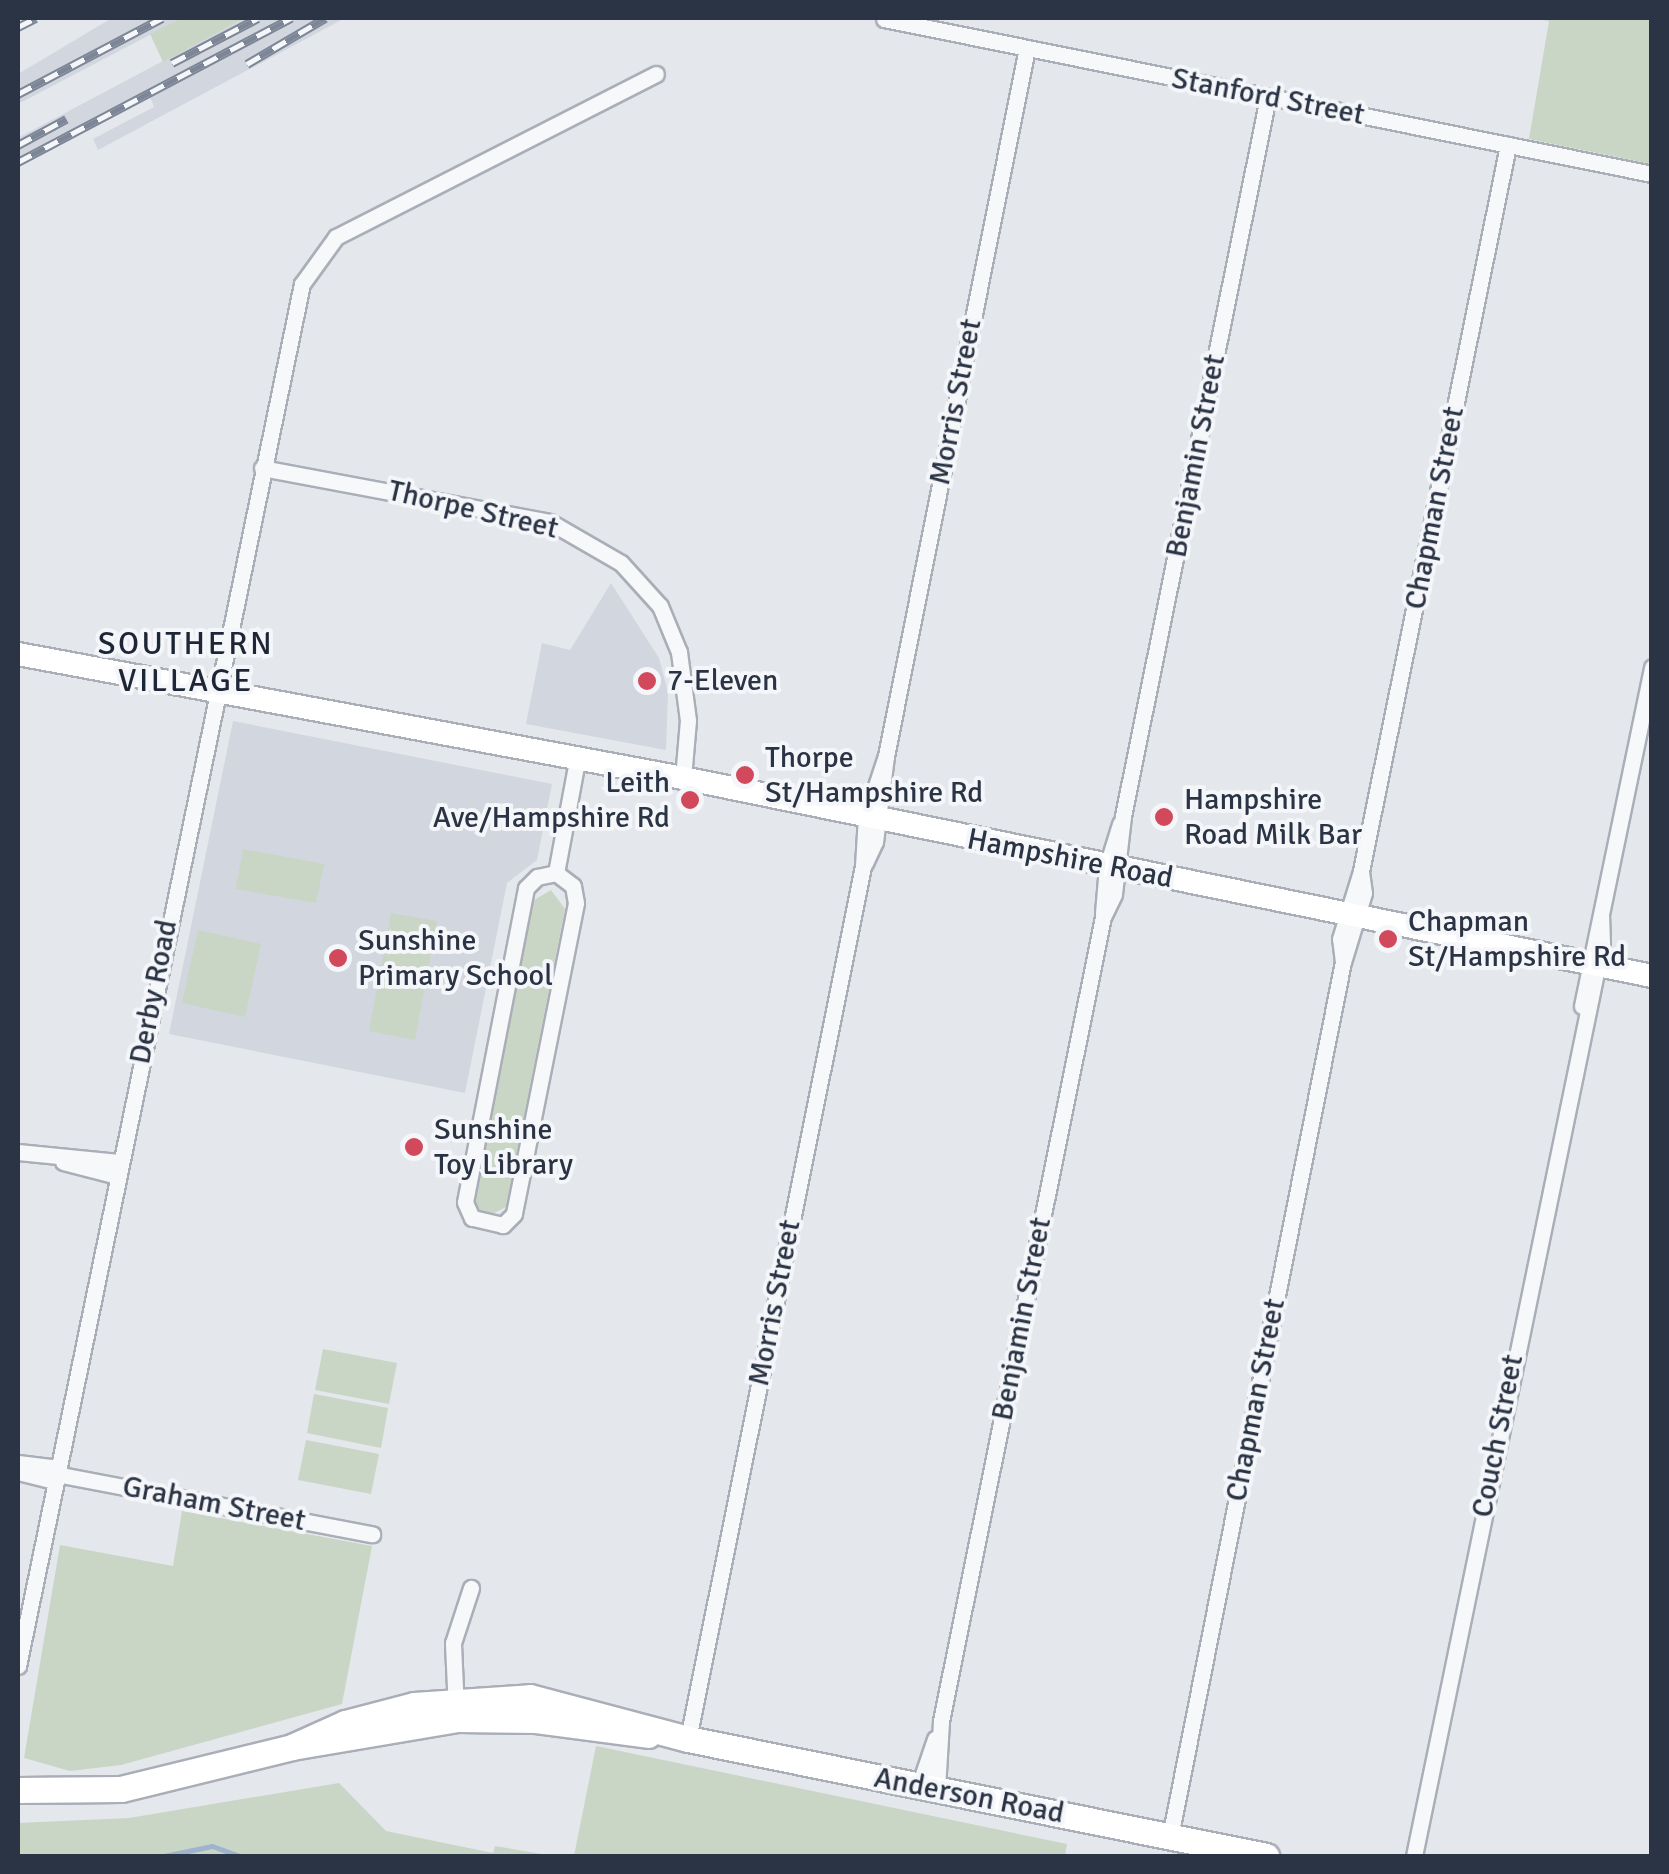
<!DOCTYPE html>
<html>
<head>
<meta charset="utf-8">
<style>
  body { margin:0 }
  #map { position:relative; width:1669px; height:1874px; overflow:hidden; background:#e4e7ec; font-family:Signika,sans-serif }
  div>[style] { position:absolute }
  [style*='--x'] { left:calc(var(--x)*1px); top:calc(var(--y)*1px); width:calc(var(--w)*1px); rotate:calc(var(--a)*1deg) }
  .built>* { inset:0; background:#d2d6de }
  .green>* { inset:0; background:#c9d6c5 }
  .stream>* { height:5px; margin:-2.5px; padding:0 2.5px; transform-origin:2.5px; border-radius:2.5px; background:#9fb4cc }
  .roads { filter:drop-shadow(2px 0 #a9aeb7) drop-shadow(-2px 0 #a9aeb7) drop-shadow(0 2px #a9aeb7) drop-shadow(0 -2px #a9aeb7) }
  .street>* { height:15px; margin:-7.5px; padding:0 7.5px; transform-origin:7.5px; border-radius:7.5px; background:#f7f8fa }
  .secondary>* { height:22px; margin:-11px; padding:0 11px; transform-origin:11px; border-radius:11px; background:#fff }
  .primary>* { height:25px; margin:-12.5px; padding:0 12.5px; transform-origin:12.5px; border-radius:12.5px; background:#fff }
  .rail>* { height:9px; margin-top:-4.5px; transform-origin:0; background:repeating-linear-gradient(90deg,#f4f6f9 0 15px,#7d8696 0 30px); box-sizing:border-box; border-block:2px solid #7d8696 }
  .dots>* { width:28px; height:28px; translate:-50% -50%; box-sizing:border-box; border:5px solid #f4f6f9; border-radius:50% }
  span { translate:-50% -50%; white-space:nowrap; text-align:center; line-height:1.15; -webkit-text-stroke:8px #f4f6f9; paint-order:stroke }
  .street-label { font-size:30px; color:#2b3445 }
  .poi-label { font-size:30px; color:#2b3445 }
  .left { translate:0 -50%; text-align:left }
  .right { translate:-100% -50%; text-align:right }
  .neighbourhood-label { font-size:32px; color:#1d2536; letter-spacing:2.5px }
  .frame { position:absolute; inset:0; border:20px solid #2b3445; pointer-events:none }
</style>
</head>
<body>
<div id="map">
  <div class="built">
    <i style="clip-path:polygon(112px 18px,182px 18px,18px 104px,18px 74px)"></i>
    <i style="clip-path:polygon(244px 18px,345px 18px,98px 150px,93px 139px,154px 107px,150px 97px,18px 167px,18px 138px)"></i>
    <i style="clip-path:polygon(611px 583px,659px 658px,668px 692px,666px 750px,526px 724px,542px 643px,570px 650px)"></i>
    <i style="clip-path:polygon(233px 721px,552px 784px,537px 860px,507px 883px,465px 1093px,169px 1034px)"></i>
  </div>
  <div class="green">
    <i style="clip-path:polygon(182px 18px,244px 18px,163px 62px,150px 34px)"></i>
    <i style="clip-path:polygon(1531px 18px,1651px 18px,1651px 164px,1529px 139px,1549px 21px)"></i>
    <i style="clip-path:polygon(243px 849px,324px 864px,316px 903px,236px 889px)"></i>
    <i style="clip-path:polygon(551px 890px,565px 909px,506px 1207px,486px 1217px,472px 1200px,531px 902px)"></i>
    <i style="clip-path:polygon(391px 913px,437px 921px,415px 1040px,369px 1031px)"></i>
    <i style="clip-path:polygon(198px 930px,261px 944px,245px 1017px,182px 1003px)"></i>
    <i style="clip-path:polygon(323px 1349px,397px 1363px,389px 1404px,315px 1390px)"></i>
    <i style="clip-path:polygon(314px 1394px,388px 1408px,381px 1448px,307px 1433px)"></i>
    <i style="clip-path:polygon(306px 1440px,379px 1454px,371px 1494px,298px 1480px)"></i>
    <i style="clip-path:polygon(182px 1511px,372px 1546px,342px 1704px,121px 1765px,70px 1771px,24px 1758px,60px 1545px,173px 1566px)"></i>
    <i style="clip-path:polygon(596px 1746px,1067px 1844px,1065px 1856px,574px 1856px)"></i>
    <i style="clip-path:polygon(339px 1783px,386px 1831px,493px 1853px,495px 1846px,553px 1856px,18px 1856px,18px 1823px,129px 1818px)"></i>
  </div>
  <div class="stream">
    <i style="--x:164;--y:1856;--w:49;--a:-11.8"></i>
    <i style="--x:212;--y:1846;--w:29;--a:20"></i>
  </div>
  <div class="roads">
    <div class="street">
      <i style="--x:884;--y:19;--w:783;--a:11.41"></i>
      <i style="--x:262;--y:468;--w:293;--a:10.6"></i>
      <i style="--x:550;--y:522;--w:82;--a:30"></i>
      <i style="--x:621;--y:563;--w:58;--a:47.8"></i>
      <i style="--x:660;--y:606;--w:50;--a:67.6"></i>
      <i style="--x:679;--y:652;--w:69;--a:82.5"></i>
      <i style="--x:688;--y:720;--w:58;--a:94.9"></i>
      <i style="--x:865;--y:863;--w:23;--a:-65"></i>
      <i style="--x:875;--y:842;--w:87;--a:-82.7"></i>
      <i style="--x:886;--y:756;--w:722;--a:-78.74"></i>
      <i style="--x:556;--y:873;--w:21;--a:37"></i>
      <i style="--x:573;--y:886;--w:17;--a:80"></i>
      <i style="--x:576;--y:903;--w:317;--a:101.3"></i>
      <i style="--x:514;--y:1214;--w:16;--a:135"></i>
      <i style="--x:503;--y:1225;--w:32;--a:-167"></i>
      <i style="--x:472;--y:1218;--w:17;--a:-114"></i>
      <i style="--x:465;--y:1202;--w:320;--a:-79"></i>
      <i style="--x:526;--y:888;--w:16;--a:-45"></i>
      <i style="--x:537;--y:877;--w:19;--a:-12"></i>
      <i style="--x:556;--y:873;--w:114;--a:-79.4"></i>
      <i style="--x:1103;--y:913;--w:47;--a:-85.1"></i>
      <i style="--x:1107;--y:866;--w:44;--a:-72.8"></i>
      <i style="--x:1343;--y:962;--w:23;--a:-97"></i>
      <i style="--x:1340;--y:939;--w:71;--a:-72.8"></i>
      <i style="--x:1361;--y:871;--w:741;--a:-78.55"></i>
      <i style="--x:1582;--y:1006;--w:346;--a:-78.3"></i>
      <i style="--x:18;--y:1152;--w:101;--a:5.7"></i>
      <i style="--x:63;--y:1162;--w:56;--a:14.5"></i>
      <i style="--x:18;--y:1463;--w:39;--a:7"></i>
      <i style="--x:18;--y:1472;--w:38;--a:14"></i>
      <i style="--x:56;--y:1474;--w:322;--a:10.8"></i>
      <i style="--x:18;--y:1666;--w:1411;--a:-78.39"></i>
      <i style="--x:302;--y:284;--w:58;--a:-54.1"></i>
      <i style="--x:336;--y:237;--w:359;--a:-27"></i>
      <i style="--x:456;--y:1710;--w:67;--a:-92.6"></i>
      <i style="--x:453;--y:1643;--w:58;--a:-71.9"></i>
      <i style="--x:688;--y:1739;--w:890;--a:-78.66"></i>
      <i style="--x:863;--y:866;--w:50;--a:-86.6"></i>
      <i style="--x:866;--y:816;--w:63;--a:-71.6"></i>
      <i style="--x:919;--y:1786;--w:50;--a:-71.2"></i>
      <i style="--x:937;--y:1789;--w:68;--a:-86.6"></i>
      <i style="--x:941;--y:1721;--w:820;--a:-78.61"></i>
      <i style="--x:1103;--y:917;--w:25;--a:-64"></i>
      <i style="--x:1114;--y:894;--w:79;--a:-83.4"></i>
      <i style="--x:1123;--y:816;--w:733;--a:-78.6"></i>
      <i style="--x:1170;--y:1837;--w:892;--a:-78.82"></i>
      <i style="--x:1343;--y:962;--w:72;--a:-73.1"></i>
      <i style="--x:1364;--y:893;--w:22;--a:-98"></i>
      <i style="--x:1414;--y:1856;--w:932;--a:-78.36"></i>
      <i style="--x:1602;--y:943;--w:27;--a:-92"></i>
    </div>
    <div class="secondary">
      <i style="--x:18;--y:654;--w:676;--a:10.56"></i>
      <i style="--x:683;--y:778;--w:989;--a:11.55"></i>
    </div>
    <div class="primary">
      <i style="--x:292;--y:1747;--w:58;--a:-24.4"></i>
      <i style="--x:345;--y:1723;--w:71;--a:-14.6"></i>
      <i style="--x:414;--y:1705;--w:116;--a:-3.9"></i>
      <i style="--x:530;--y:1697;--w:163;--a:14.9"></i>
      <i style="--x:688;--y:1739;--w:590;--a:11.44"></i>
      <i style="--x:18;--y:1790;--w:103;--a:-0.6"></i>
      <i style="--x:121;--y:1789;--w:176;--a:-13.8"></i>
      <i style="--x:292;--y:1747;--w:168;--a:-9.6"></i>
      <i style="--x:458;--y:1719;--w:78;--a:0.7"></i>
      <i style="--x:536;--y:1720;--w:113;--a:7.6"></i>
    </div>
  </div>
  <div class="rail">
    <i style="--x:18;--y:27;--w:20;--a:-27"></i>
    <i style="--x:172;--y:63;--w:97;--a:-27.6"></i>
    <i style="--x:247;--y:64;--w:91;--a:-30.5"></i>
    <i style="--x:18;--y:94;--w:163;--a:-27.8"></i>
    <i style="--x:18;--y:145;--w:55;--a:-28.4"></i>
    <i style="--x:18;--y:162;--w:309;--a:-27.8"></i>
  </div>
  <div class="dots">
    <i style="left:647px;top:681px;background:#d1495b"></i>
    <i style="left:745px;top:775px;background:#d1495b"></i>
    <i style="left:690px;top:800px;background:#d1495b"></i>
    <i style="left:1164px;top:817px;background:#d1495b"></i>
    <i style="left:1388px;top:939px;background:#d1495b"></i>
    <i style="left:338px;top:958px;background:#d1495b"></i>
    <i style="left:414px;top:1147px;background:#d1495b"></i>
  </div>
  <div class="street-label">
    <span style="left:1268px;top:97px;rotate:11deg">Stanford Street</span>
    <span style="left:956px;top:402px;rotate:-79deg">Morris Street</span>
    <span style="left:1196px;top:456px;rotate:-79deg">Benjamin Street</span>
    <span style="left:1435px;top:508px;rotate:-79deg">Chapman Street</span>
    <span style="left:473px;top:510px;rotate:13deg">Thorpe Street</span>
    <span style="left:1070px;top:859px;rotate:11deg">Hampshire Road</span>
    <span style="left:154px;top:992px;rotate:-79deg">Derby Road</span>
    <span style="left:775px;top:1303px;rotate:-79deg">Morris Street</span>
    <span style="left:1022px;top:1319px;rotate:-79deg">Benjamin Street</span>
    <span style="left:1256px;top:1400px;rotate:-79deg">Chapman Street</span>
    <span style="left:1498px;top:1436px;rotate:-79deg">Couch Street</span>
    <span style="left:214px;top:1504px;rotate:11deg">Graham Street</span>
    <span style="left:969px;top:1796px;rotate:11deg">Anderson Road</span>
  </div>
  <div class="poi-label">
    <span class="left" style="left:667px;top:681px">7-Eleven</span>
    <span class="left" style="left:765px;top:775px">Thorpe<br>St/Hampshire Rd</span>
    <span class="right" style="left:670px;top:800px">Leith<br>Ave/Hampshire Rd</span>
    <span class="left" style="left:1184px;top:817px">Hampshire<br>Road Milk Bar</span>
    <span class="left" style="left:1408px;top:939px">Chapman<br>St/Hampshire Rd</span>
    <span class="left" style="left:358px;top:958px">Sunshine<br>Primary School</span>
    <span class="left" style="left:434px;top:1147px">Sunshine<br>Toy Library</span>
  </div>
  <div class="neighbourhood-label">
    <span style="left:186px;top:663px">SOUTHERN<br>VILLAGE</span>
  </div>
  <div class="frame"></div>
</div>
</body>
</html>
